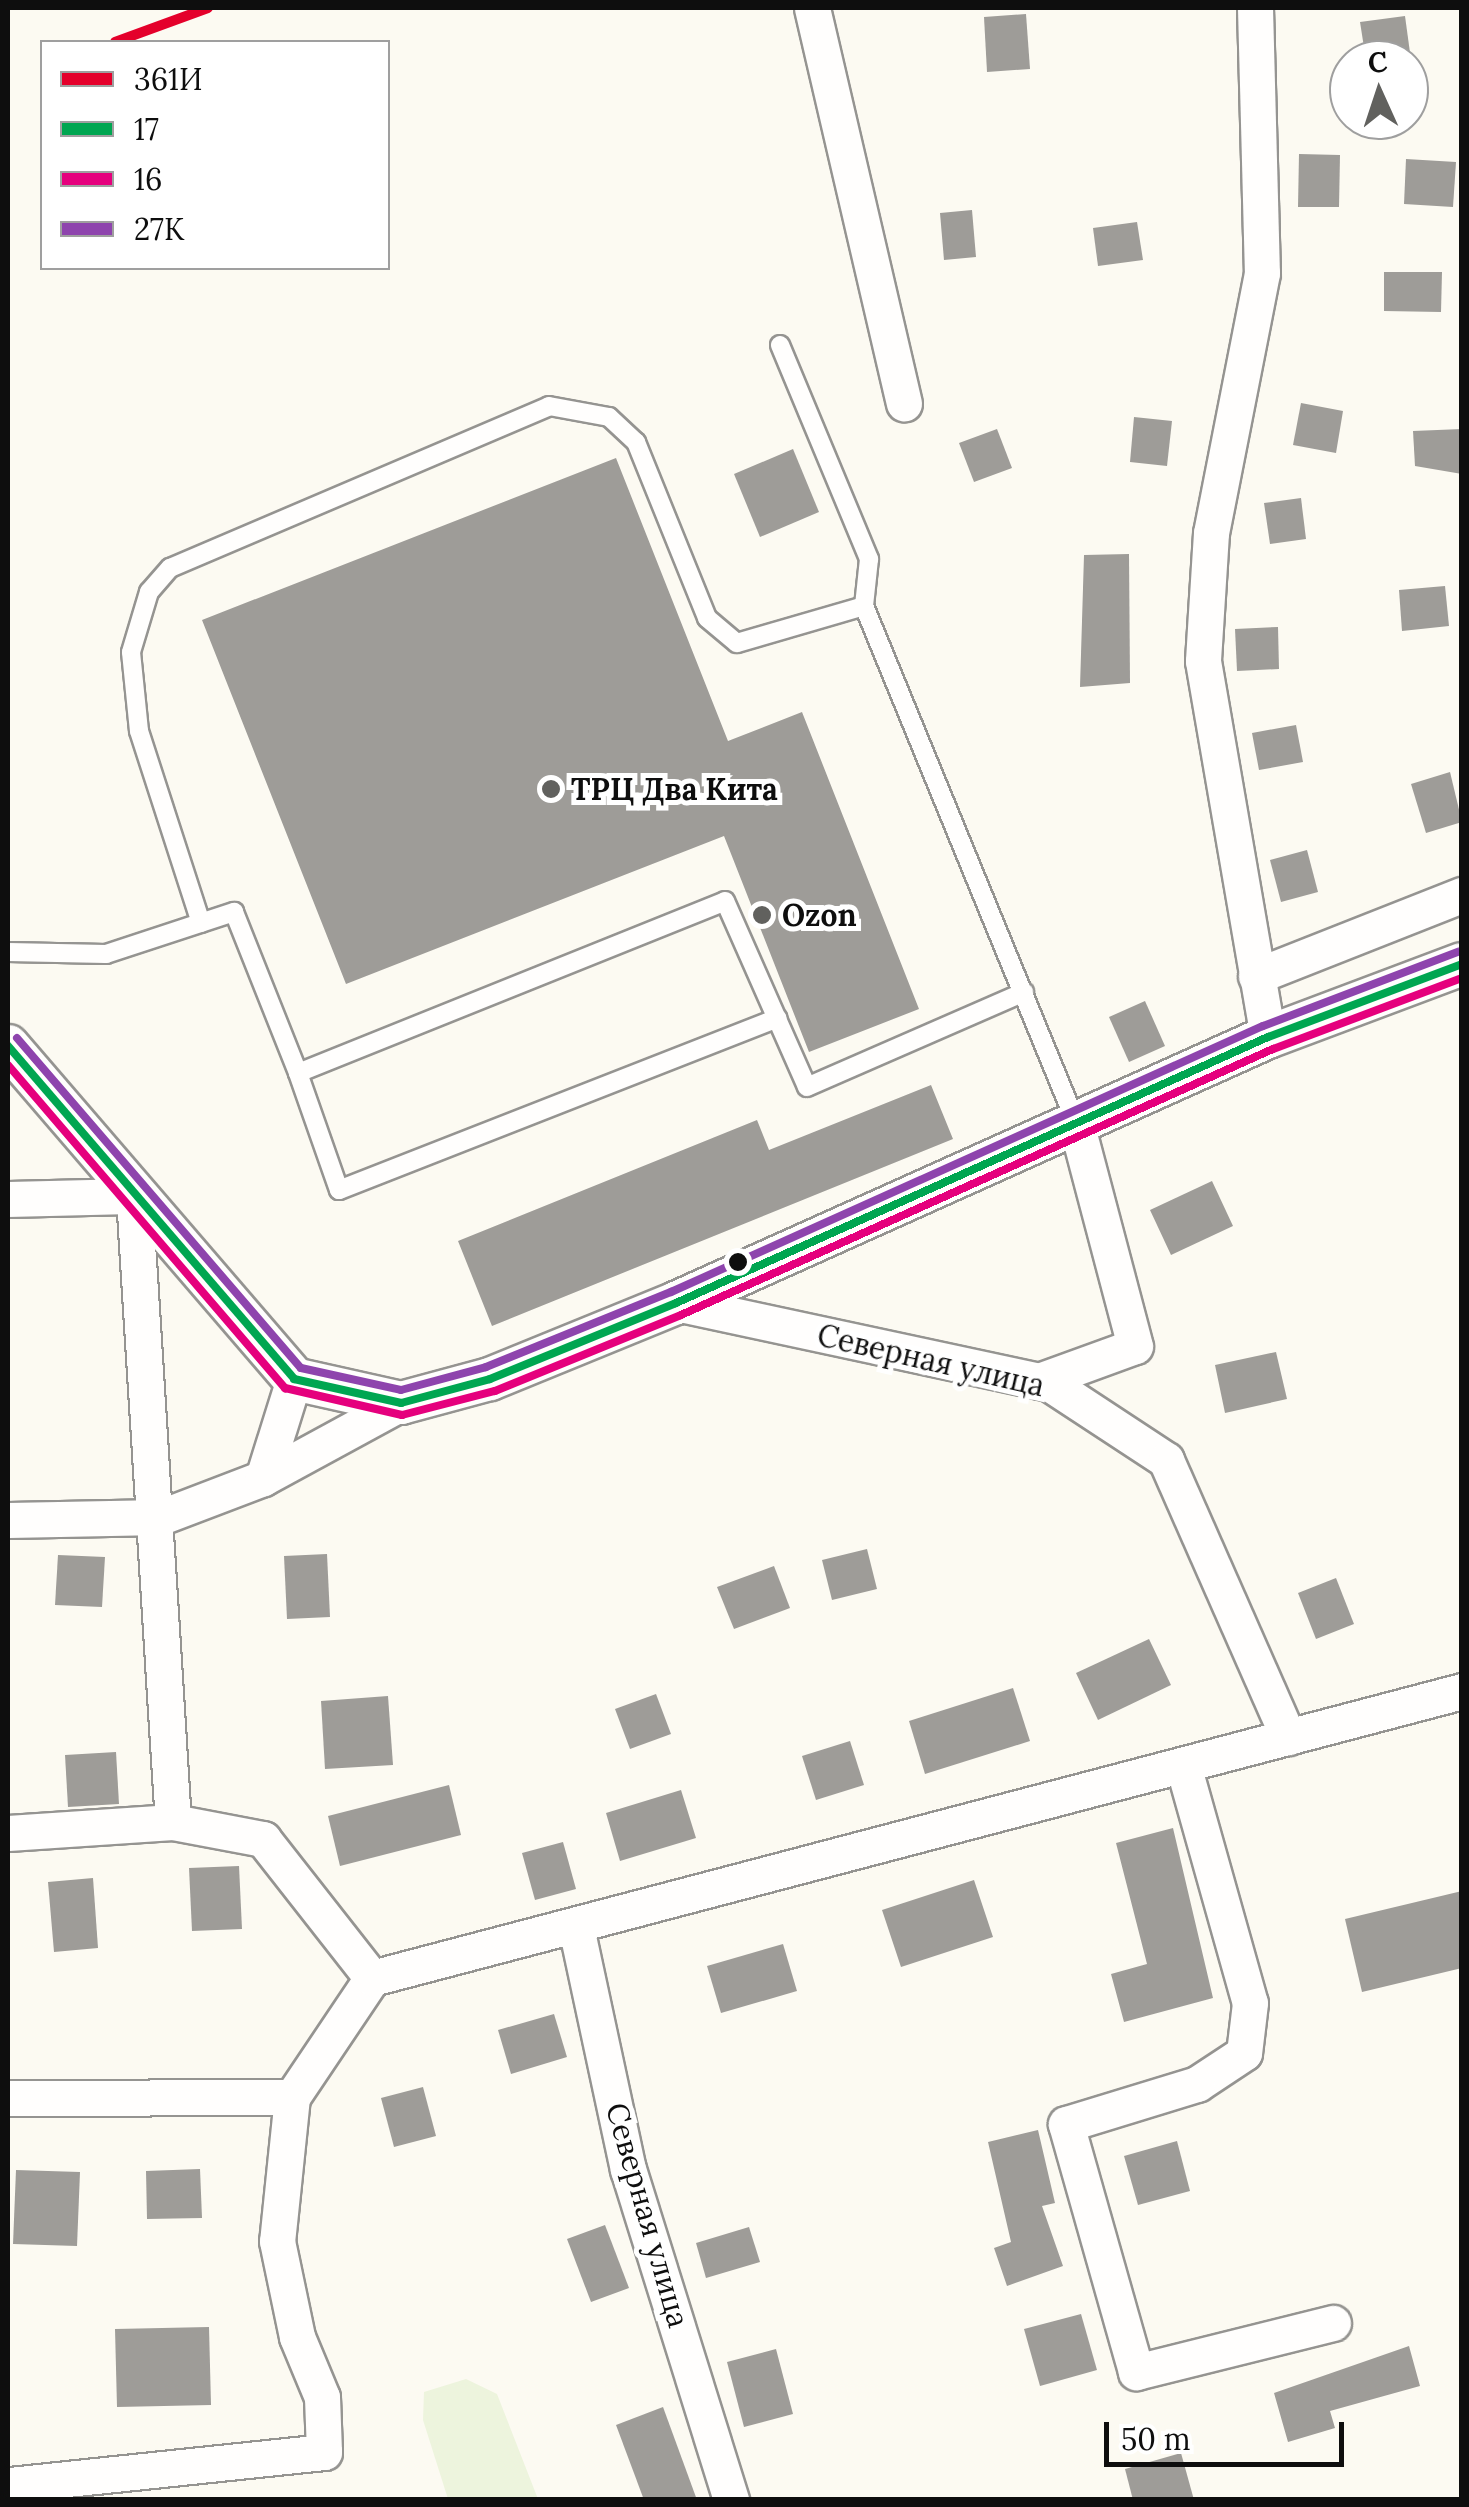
<!DOCTYPE html>
<html>
<head>
<meta charset="utf-8">
<style>
  body { margin:0 }
  #map { position:relative; width:1469px; height:2507px; overflow:hidden; background:#fcfaf2; font-family:Lora,serif }
  div>[style] { position:absolute }
  [style*='--x'] { left:calc(var(--x)*1px); top:calc(var(--y)*1px); width:calc(var(--w)*1px); rotate:calc(var(--a)*1deg) }
  .pitch>* { inset:0; background:#edf4dd }
  .building>* { inset:0; background:#9e9c98 }
  .roads { filter:drop-shadow(2px 0 #959491) drop-shadow(-2px 0 #959491) drop-shadow(0 2px #959491) drop-shadow(0 -2px #959491) }
  .service>* { height:18px; margin:-9px; padding:0 9px; transform-origin:9px; border-radius:9px; background:#fffefd }
  .minor>* { height:35px; margin:-17.5px; padding:0 17.5px; transform-origin:17.5px; border-radius:17.5px; background:#fffefd }
  .tertiary>* { height:42px; margin:-21px; padding:0 21px; transform-origin:21px; border-radius:21px; background:#fffefd }
  .bus-1>* { height:8px; margin:-4px; padding:0 4px; transform-origin:4px; border-radius:4px; background:#00a651 }
  .bus-2>* { height:8px; margin:-4px; padding:0 4px; transform-origin:4px; border-radius:4px; background:#e5007d }
  .bus-3>* { height:8px; margin:-4px; padding:0 4px; transform-origin:4px; border-radius:4px; background:#8e44ad }
  .rail-1>* { height:10px; margin:-5px; padding:0 5px; transform-origin:5px; border-radius:5px; background:#e4002b }
  .dots>* { width:28px; height:28px; translate:-50% -50%; box-sizing:border-box; border:5px solid #fff; border-radius:50% }
  span { translate:-50% -50%; white-space:nowrap; text-align:center; line-height:1.15; -webkit-text-stroke:10px #fff; paint-order:stroke }
  .poi-label { font-size:30px; color:#0e0e0e; font-weight:700 }
  .left { translate:0 -50%; text-align:left }
  .street-label { font-size:30px; color:#0e0e0e }
  .frame { position:absolute; inset:0; border:10px solid #0e0e0e; pointer-events:none }
  .legend { position:absolute; left:40px; top:40px; width:350px; height:230px; box-sizing:border-box; background:#fff; border:2px solid #9f9f9f; margin:0; padding:12px 18px; list-style:none; font-size:30px; color:#0e0e0e }
  .legend li { display:flex; align-items:center; gap:20px; height:50px }
  .legend b { width:50px; border:2px solid #9f9f9f }
  .north { position:absolute; left:1329px; top:40px; width:100px; height:100px; box-sizing:border-box; background:#fff; border:2px solid #9f9f9f; border-radius:50%; rotate:357deg; font-size:28px; font-weight:700; line-height:40px; text-align:center; color:#0e0e0e }
  .north::after { content:''; display:block; margin:auto; width:35px; height:45px; background:#61615e; clip-path:polygon(50% 0,100% 100%,50% 72%,0 100%) }
  .scale { position:absolute; left:1104px; top:2422px; width:240px; height:45px; box-sizing:border-box; border:5px solid #0e0e0e; border-top:0; padding-left:12px; font-size:30px; line-height:35px; white-space:nowrap; color:#0e0e0e; -webkit-text-stroke:8px #fff; paint-order:stroke }
</style>
</head>
<body>
<div id="map">
  <div class="pitch">
    <i style="clip-path:polygon(466px 2379px,497px 2394px,538px 2499px,448px 2499px,423px 2420px,424px 2392px)"></i>
  </div>
  <div class="building">
    <i style="clip-path:polygon(1026px 14px,1030px 69px,987px 72px,984px 17px)"></i>
    <i style="clip-path:polygon(1405px 16px,1411px 60px,1366px 60px,1360px 22px)"></i>
    <i style="clip-path:polygon(1299px 154px,1340px 155px,1339px 207px,1298px 207px)"></i>
    <i style="clip-path:polygon(1406px 159px,1456px 162px,1453px 207px,1404px 204px)"></i>
    <i style="clip-path:polygon(972px 210px,976px 257px,944px 260px,940px 213px)"></i>
    <i style="clip-path:polygon(1137px 222px,1143px 260px,1098px 266px,1093px 228px)"></i>
    <i style="clip-path:polygon(1384px 272px,1442px 272px,1441px 312px,1384px 311px)"></i>
    <i style="clip-path:polygon(1301px 403px,1343px 411px,1336px 453px,1293px 445px)"></i>
    <i style="clip-path:polygon(1134px 417px,1172px 421px,1167px 466px,1130px 462px)"></i>
    <i style="clip-path:polygon(997px 429px,1012px 468px,974px 482px,959px 443px)"></i>
    <i style="clip-path:polygon(1462px 429px,1462px 474px,1415px 466px,1413px 431px)"></i>
    <i style="clip-path:polygon(793px 449px,819px 512px,760px 537px,734px 474px)"></i>
    <i style="clip-path:polygon(616px 458px,728px 741px,802px 712px,919px 1009px,809px 1052px,724px 836px,346px 984px,202px 620px)"></i>
    <i style="clip-path:polygon(1301px 498px,1306px 539px,1270px 544px,1264px 503px)"></i>
    <i style="clip-path:polygon(1129px 554px,1130px 683px,1080px 687px,1084px 555px)"></i>
    <i style="clip-path:polygon(1445px 586px,1449px 626px,1402px 631px,1399px 590px)"></i>
    <i style="clip-path:polygon(1278px 627px,1279px 669px,1237px 671px,1235px 629px)"></i>
    <i style="clip-path:polygon(1296px 725px,1303px 762px,1259px 770px,1252px 733px)"></i>
    <i style="clip-path:polygon(1450px 772px,1462px 822px,1426px 833px,1411px 784px)"></i>
    <i style="clip-path:polygon(1307px 850px,1318px 892px,1281px 902px,1270px 860px)"></i>
    <i style="clip-path:polygon(1145px 1001px,1165px 1046px,1129px 1062px,1109px 1017px)"></i>
    <i style="clip-path:polygon(931px 1085px,953px 1139px,492px 1326px,458px 1241px,757px 1120px,769px 1150px)"></i>
    <i style="clip-path:polygon(1212px 1181px,1233px 1226px,1171px 1255px,1150px 1210px)"></i>
    <i style="clip-path:polygon(1276px 1352px,1287px 1399px,1225px 1413px,1215px 1365px)"></i>
    <i style="clip-path:polygon(867px 1549px,877px 1589px,832px 1600px,822px 1560px)"></i>
    <i style="clip-path:polygon(327px 1554px,330px 1617px,287px 1619px,284px 1556px)"></i>
    <i style="clip-path:polygon(58px 1555px,105px 1557px,102px 1607px,55px 1605px)"></i>
    <i style="clip-path:polygon(774px 1566px,790px 1608px,734px 1629px,717px 1587px)"></i>
    <i style="clip-path:polygon(1336px 1578px,1354px 1624px,1316px 1639px,1298px 1593px)"></i>
    <i style="clip-path:polygon(1149px 1639px,1171px 1685px,1098px 1720px,1076px 1673px)"></i>
    <i style="clip-path:polygon(1013px 1688px,1030px 1741px,925px 1774px,909px 1721px)"></i>
    <i style="clip-path:polygon(656px 1694px,671px 1734px,630px 1749px,615px 1709px)"></i>
    <i style="clip-path:polygon(388px 1696px,393px 1765px,325px 1769px,321px 1701px)"></i>
    <i style="clip-path:polygon(850px 1741px,864px 1785px,816px 1800px,802px 1756px)"></i>
    <i style="clip-path:polygon(116px 1752px,119px 1804px,68px 1807px,65px 1755px)"></i>
    <i style="clip-path:polygon(449px 1785px,461px 1835px,340px 1866px,328px 1816px)"></i>
    <i style="clip-path:polygon(681px 1790px,696px 1838px,620px 1861px,606px 1813px)"></i>
    <i style="clip-path:polygon(1173px 1828px,1213px 1998px,1124px 2022px,1111px 1974px,1147px 1964px,1116px 1843px)"></i>
    <i style="clip-path:polygon(563px 1842px,576px 1889px,535px 1900px,522px 1853px)"></i>
    <i style="clip-path:polygon(239px 1866px,242px 1929px,192px 1931px,189px 1868px)"></i>
    <i style="clip-path:polygon(93px 1878px,98px 1948px,54px 1952px,48px 1882px)"></i>
    <i style="clip-path:polygon(974px 1880px,993px 1937px,901px 1967px,882px 1910px)"></i>
    <i style="clip-path:polygon(1462px 1891px,1462px 1968px,1362px 1992px,1345px 1919px)"></i>
    <i style="clip-path:polygon(783px 1944px,797px 1991px,721px 2013px,707px 1966px)"></i>
    <i style="clip-path:polygon(554px 2014px,567px 2057px,511px 2074px,498px 2030px)"></i>
    <i style="clip-path:polygon(423px 2087px,436px 2136px,394px 2147px,381px 2098px)"></i>
    <i style="clip-path:polygon(1038px 2130px,1055px 2203px,1042px 2206px,1063px 2266px,1007px 2286px,994px 2248px,1011px 2242px,988px 2142px)"></i>
    <i style="clip-path:polygon(1177px 2141px,1190px 2191px,1138px 2205px,1124px 2156px)"></i>
    <i style="clip-path:polygon(200px 2169px,202px 2218px,147px 2219px,146px 2171px)"></i>
    <i style="clip-path:polygon(16px 2170px,80px 2172px,77px 2246px,13px 2244px)"></i>
    <i style="clip-path:polygon(605px 2225px,629px 2288px,591px 2302px,567px 2239px)"></i>
    <i style="clip-path:polygon(749px 2227px,760px 2262px,706px 2278px,696px 2243px)"></i>
    <i style="clip-path:polygon(1081px 2314px,1097px 2370px,1040px 2386px,1024px 2329px)"></i>
    <i style="clip-path:polygon(209px 2327px,211px 2405px,117px 2407px,115px 2329px)"></i>
    <i style="clip-path:polygon(1409px 2346px,1420px 2386px,1330px 2411px,1335px 2428px,1288px 2442px,1274px 2393px)"></i>
    <i style="clip-path:polygon(776px 2349px,793px 2414px,744px 2427px,727px 2362px)"></i>
    <i style="clip-path:polygon(663px 2407px,697px 2500px,644px 2500px,616px 2425px)"></i>
    <i style="clip-path:polygon(1181px 2453px,1194px 2500px,1133px 2500px,1125px 2469px)"></i>
  </div>
  <div class="roads">
    <div class="service">
      <i style="--x:780;--y:345;--w:232;--a:67.4"></i>
      <i style="--x:869;--y:559;--w:47;--a:96.1"></i>
      <i style="--x:201;--y:923;--w:202;--a:-107.9"></i>
      <i style="--x:139;--y:731;--w:79;--a:-95.8"></i>
      <i style="--x:131;--y:652;--w:63;--a:-73.3"></i>
      <i style="--x:149;--y:592;--w:32;--a:-49"></i>
      <i style="--x:170;--y:568;--w:412;--a:-23.1"></i>
      <i style="--x:549;--y:406;--w:61;--a:10.4"></i>
      <i style="--x:609;--y:417;--w:37;--a:43"></i>
      <i style="--x:636;--y:442;--w:190;--a:68"></i>
      <i style="--x:707;--y:618;--w:39;--a:40"></i>
      <i style="--x:737;--y:643;--w:132;--a:-16.2"></i>
      <i style="--x:864;--y:606;--w:561;--a:67.69"></i>
      <i style="--x:8;--y:952;--w:98;--a:1.2"></i>
      <i style="--x:106;--y:954;--w:135;--a:-18.2"></i>
      <i style="--x:234;--y:912;--w:173;--a:68.3"></i>
      <i style="--x:298;--y:1073;--w:460;--a:-21.9"></i>
      <i style="--x:725;--y:901;--w:203;--a:66.2"></i>
      <i style="--x:807;--y:1087;--w:237;--a:-23.6"></i>
      <i style="--x:298;--y:1073;--w:124;--a:70.7"></i>
      <i style="--x:339;--y:1190;--w:471;--a:-21.4"></i>
    </div>
    <div class="minor">
      <i style="--x:812;--y:8;--w:406;--a:76.9"></i>
      <i style="--x:1255;--y:8;--w:265;--a:88.5"></i>
      <i style="--x:1262;--y:273;--w:265;--a:101.1"></i>
      <i style="--x:1211;--y:533;--w:128;--a:93.6"></i>
      <i style="--x:1203;--y:661;--w:382;--a:80.2"></i>
      <i style="--x:1256;--y:976;--w:221;--a:-21.5"></i>
      <i style="--x:8;--y:1199;--w:126;--a:-1.4"></i>
      <i style="--x:134;--y:1196;--w:627;--a:86.44"></i>
      <i style="--x:173;--y:1822;--w:92;--a:10.7"></i>
      <i style="--x:263;--y:1839;--w:177;--a:51.9"></i>
      <i style="--x:372;--y:1978;--w:143;--a:123.9"></i>
      <i style="--x:292;--y:2097;--w:145;--a:95.9"></i>
      <i style="--x:277;--y:2241;--w:98;--a:78.2"></i>
      <i style="--x:297;--y:2337;--w:65;--a:67.4"></i>
      <i style="--x:322;--y:2397;--w:55;--a:87.9"></i>
      <i style="--x:324;--y:2452;--w:318;--a:174"></i>
      <i style="--x:676;--y:1303;--w:381;--a:12.1"></i>
      <i style="--x:1049;--y:1383;--w:140;--a:33.3"></i>
      <i style="--x:1166;--y:1460;--w:303;--a:66.2"></i>
      <i style="--x:1039;--y:1381;--w:102;--a:-20"></i>
      <i style="--x:1135;--y:1346;--w:228;--a:-104.8"></i>
      <i style="--x:263;--y:1478;--w:157;--a:-28.5"></i>
      <i style="--x:8;--y:1520;--w:153;--a:-1.1"></i>
      <i style="--x:161;--y:1517;--w:109;--a:-20.9"></i>
      <i style="--x:263;--y:1478;--w:104;--a:-72.6"></i>
      <i style="--x:1183;--y:1765;--w:247;--a:74.3"></i>
      <i style="--x:1250;--y:2003;--w:50;--a:96.8"></i>
      <i style="--x:1244;--y:2053;--w:56;--a:146.6"></i>
      <i style="--x:1197;--y:2084;--w:137;--a:163"></i>
      <i style="--x:1066;--y:2124;--w:258;--a:74.2"></i>
      <i style="--x:1136;--y:2372;--w:203;--a:-14"></i>
      <i style="--x:8;--y:1833;--w:165;--a:-3.8"></i>
      <i style="--x:576;--y:1927;--w:248;--a:77.9"></i>
      <i style="--x:628;--y:2169;--w:347;--a:72.7"></i>
      <i style="--x:372;--y:1978;--w:1127;--a:-14.75"></i>
      <i style="--x:8;--y:2098;--w:284;--a:-0.2"></i>
    </div>
    <div class="tertiary">
      <i style="--x:8;--y:1046;--w:439;--a:49.3"></i>
      <i style="--x:294;--y:1379;--w:110;--a:12.6"></i>
      <i style="--x:401;--y:1403;--w:92;--a:-15.1"></i>
      <i style="--x:490;--y:1379;--w:201;--a:-22.2"></i>
      <i style="--x:676;--y:1303;--w:649;--a:-24.2"></i>
      <i style="--x:1268;--y:1037;--w:207;--a:-20.6"></i>
    </div>
  </div>
  <div class="bus-1">
    <i style="--x:8;--y:1046;--w:439;--a:49.3"></i>
    <i style="--x:294;--y:1379;--w:110;--a:12.6"></i>
    <i style="--x:401;--y:1403;--w:92;--a:-15.1"></i>
    <i style="--x:490;--y:1379;--w:201;--a:-22.2"></i>
    <i style="--x:676;--y:1303;--w:649;--a:-24.2"></i>
    <i style="--x:1268;--y:1037;--w:207;--a:-20.6"></i>
  </div>
  <div class="bus-2">
    <i style="--x:8;--y:1065;--w:426;--a:49.4"></i>
    <i style="--x:285;--y:1388;--w:120;--a:13"></i>
    <i style="--x:402;--y:1415;--w:96;--a:-14.5"></i>
    <i style="--x:495;--y:1391;--w:201;--a:-22.2"></i>
    <i style="--x:681;--y:1315;--w:649;--a:-24.2"></i>
    <i style="--x:1273;--y:1049;--w:202;--a:-20.6"></i>
  </div>
  <div class="bus-3">
    <i style="--x:17;--y:1038;--w:435;--a:49.3"></i>
    <i style="--x:301;--y:1368;--w:102;--a:12.4"></i>
    <i style="--x:401;--y:1390;--w:88;--a:-15.1"></i>
    <i style="--x:486;--y:1367;--w:200;--a:-22.1"></i>
    <i style="--x:671;--y:1292;--w:649;--a:-24.2"></i>
    <i style="--x:1263;--y:1026;--w:209;--a:-20.8"></i>
  </div>
  <div class="rail-1">
    <i style="--x:115;--y:42;--w:99;--a:-20.1"></i>
  </div>
  <div class="dots">
    <i style="left:551px;top:789px;background:#61615e"></i>
    <i style="left:762px;top:915px;background:#61615e"></i>
    <i style="left:738px;top:1262px;background:#0e0e0e"></i>
  </div>
  <div class="poi-label">
    <span class="left" style="left:571px;top:789px">ТРЦ Два Кита</span>
    <span class="left" style="left:782px;top:915px">Ozon</span>
  </div>
  <div class="street-label">
    <span style="left:931px;top:1360px;rotate:13deg">Северная улица</span>
    <span style="left:648px;top:2215px;rotate:74deg">Северная улица</span>
  </div>
  <div class="frame"></div>
  <ul class="legend">
  <li><b style="height:12px;background:#e4002b"></b>361И</li>
  <li><b style="height:12px;background:#00a651"></b>17</li>
  <li><b style="height:12px;background:#e5007d"></b>16</li>
  <li><b style="height:12px;background:#8e44ad"></b>27К</li>
  </ul>
  <div class="north">С</div>
  <div class="scale">50 m</div>
</div>
</body>
</html>
